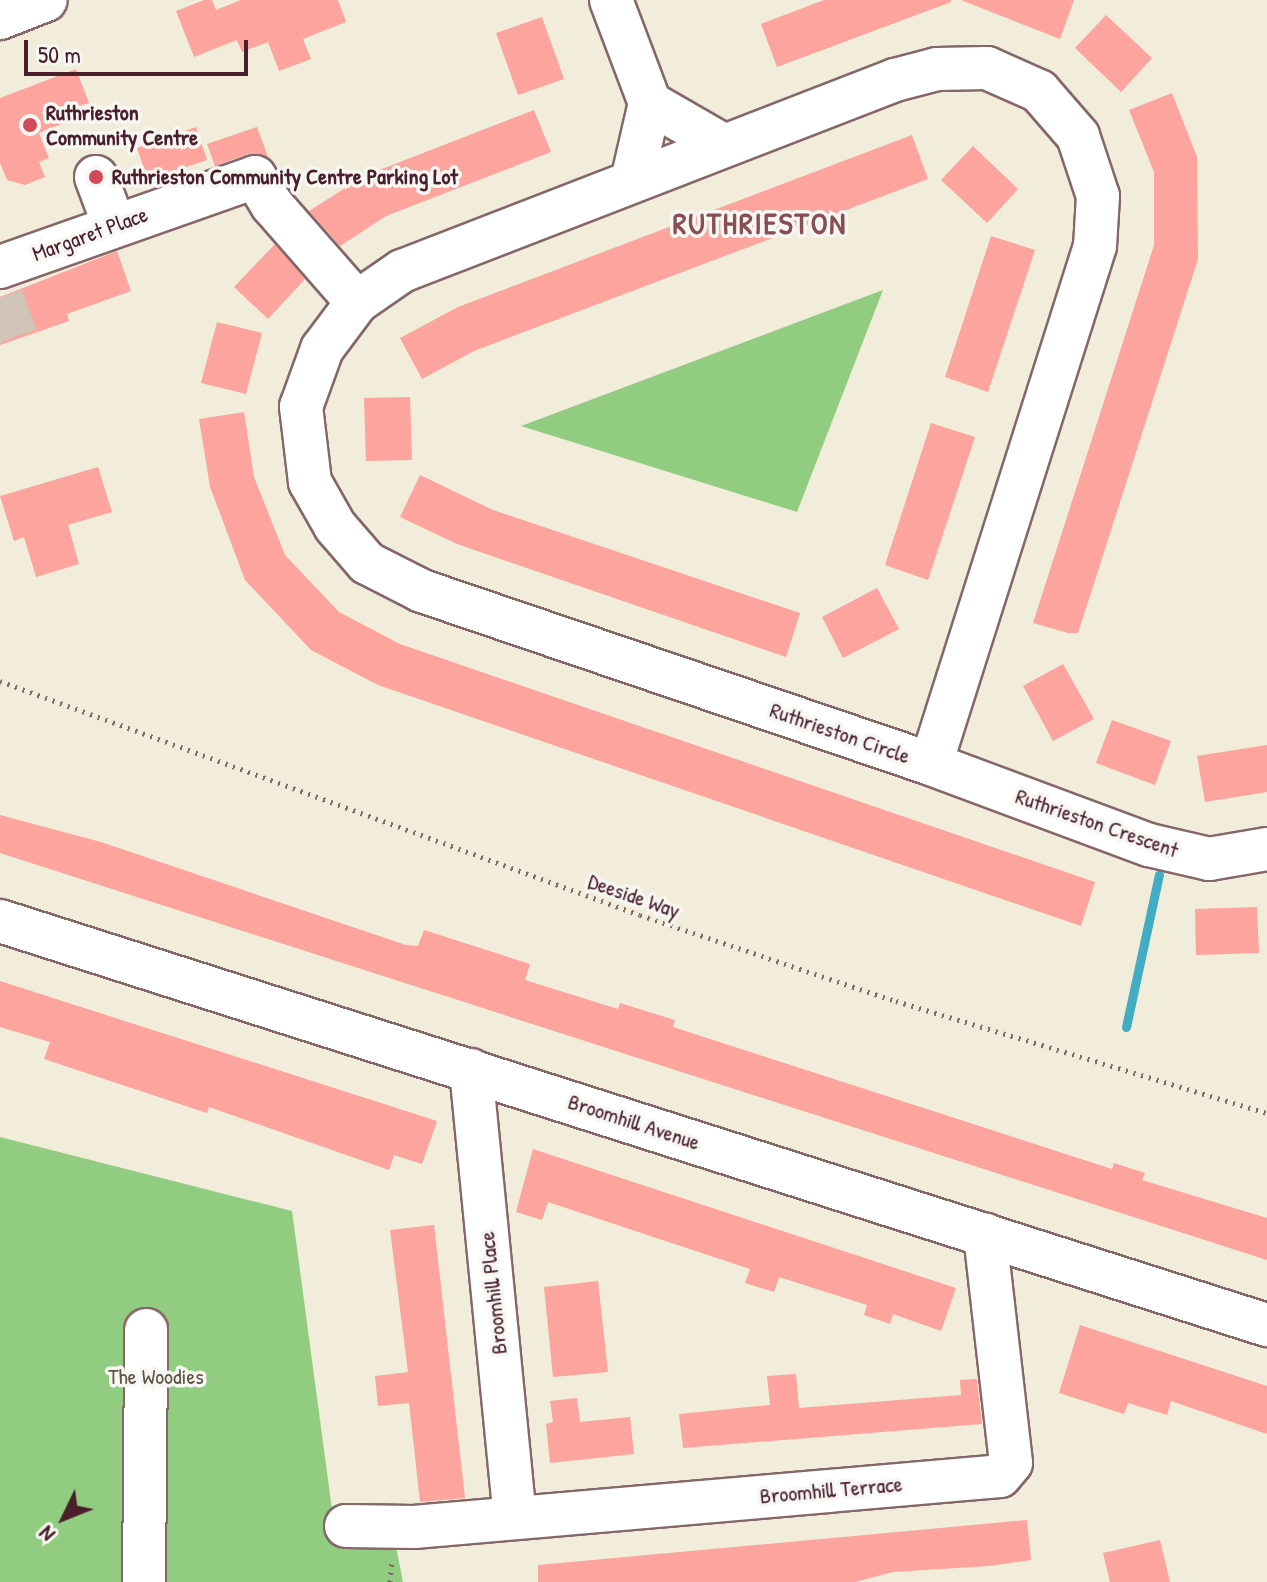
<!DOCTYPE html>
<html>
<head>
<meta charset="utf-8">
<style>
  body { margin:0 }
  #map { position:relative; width:1267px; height:1582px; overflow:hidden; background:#f2ecdb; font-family:"Patrick Hand",sans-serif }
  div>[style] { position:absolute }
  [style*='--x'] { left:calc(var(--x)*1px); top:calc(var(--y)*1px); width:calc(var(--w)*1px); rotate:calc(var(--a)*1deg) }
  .green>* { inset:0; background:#92cc80 }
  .stream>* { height:9px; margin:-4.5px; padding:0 4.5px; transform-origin:4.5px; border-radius:4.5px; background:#42acc2 }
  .building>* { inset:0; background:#fca49d }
  .minor-tunnel>* { height:42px; margin-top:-21px; transform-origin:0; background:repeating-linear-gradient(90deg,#d0c3b8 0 42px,transparent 0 63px) }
  .path>* { height:5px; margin-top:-2.5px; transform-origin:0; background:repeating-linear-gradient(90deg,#856769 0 2px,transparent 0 8px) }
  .roads { filter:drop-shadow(2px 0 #856769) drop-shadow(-2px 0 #856769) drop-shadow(0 2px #856769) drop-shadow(0 -2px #856769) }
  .minor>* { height:42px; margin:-21px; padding:0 21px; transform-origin:21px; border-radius:21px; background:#fff }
  .dots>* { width:22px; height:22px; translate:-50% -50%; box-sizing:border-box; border:4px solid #f6f6f2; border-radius:50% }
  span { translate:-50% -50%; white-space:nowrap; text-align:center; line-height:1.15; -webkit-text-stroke:7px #f6f6f2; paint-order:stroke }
  .poi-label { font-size:22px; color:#4a1f2b; font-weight:700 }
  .left { translate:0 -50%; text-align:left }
  .street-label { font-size:22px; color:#4a1f2b }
  .park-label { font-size:22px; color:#605344 }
  .district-label { font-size:30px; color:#884e53; font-weight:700; letter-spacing:2px }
  .north { position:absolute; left:24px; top:1478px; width:80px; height:80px; -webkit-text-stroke:6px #f6f6f2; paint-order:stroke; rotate:227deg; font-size:22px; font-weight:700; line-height:32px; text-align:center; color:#4a1f2b }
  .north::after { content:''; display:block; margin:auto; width:28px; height:36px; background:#4a1f2b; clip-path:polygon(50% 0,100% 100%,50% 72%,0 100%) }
  .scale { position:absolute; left:24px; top:40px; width:224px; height:36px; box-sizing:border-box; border:4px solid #4a1f2b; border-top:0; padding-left:10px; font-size:24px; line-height:28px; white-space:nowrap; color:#4a1f2b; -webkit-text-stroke:6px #f6f6f2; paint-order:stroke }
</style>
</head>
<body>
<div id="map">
  <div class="green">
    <i style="clip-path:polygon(883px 290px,797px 512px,521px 426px)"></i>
    <i style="clip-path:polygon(0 1137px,292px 1211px,333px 1517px,395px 1542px,403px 1582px,0 1582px)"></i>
  </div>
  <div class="stream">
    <i style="--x:1126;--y:1027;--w:156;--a:-77.8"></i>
  </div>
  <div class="building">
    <i style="clip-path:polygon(204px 0,212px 0,216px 10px,241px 0,338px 0,346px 22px,303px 39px,311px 59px,279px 71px,268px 42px,242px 52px,237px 40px,194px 57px,176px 11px)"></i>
    <i style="clip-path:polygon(824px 0,951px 0,951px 2px,777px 67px,761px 24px)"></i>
    <i style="clip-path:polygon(961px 0,1074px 0,1060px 39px)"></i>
    <i style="clip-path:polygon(1106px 15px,1152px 58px,1121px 92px,1075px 48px)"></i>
    <i style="clip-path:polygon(542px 17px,564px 79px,518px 95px,496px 33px)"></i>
    <i style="clip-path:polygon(76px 69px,89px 103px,75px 107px,79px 117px,39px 133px,49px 158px,39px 162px,45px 177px,25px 185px,7px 180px,0 163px,0 98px)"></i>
    <i style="clip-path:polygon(1172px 93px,1197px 157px,1198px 259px,1078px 633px,1068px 633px,1033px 623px,1154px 245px,1154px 172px,1129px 110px)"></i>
    <i style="clip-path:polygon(534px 110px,551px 152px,386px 216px,340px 246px,309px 211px,364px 176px)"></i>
    <i style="clip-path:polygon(196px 127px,207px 160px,148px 180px,137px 148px)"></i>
    <i style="clip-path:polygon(257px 127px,268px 157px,248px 154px,215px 166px,207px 144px)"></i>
    <i style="clip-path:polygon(912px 135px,928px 179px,474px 351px,422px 379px,400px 338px,458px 307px)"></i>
    <i style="clip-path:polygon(973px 146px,1018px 189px,987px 223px,941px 180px)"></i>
    <i style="clip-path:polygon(991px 236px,1035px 250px,988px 392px,945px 377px)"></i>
    <i style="clip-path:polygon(275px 244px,305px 279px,268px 319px,234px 287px)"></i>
    <i style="clip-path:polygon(117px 251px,131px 291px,67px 314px,69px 321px,0 345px,0 297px)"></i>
    <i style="clip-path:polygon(217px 322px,262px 333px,246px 394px,201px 383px)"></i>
    <i style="clip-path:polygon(410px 397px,412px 460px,366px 461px,364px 398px)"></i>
    <i style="clip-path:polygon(244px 412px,254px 477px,285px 555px,339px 612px,400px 644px,1095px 882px,1081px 926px,378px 685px,311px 650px,245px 580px,210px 487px,199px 419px)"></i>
    <i style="clip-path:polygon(931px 423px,975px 437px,928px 580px,885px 565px)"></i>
    <i style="clip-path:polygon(98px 467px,112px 512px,68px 525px,79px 564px,36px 577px,24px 537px,14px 541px,0 496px)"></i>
    <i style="clip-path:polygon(420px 475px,493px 510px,800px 613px,786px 657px,457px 544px,400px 517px)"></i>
    <i style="clip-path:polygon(877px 588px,899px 629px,843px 658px,822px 617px)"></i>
    <i style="clip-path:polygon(1063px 664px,1094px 719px,1053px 741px,1023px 686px)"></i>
    <i style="clip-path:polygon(1112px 720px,1171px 741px,1155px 785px,1096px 763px)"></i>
    <i style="clip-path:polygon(1267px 745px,1267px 792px,1205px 802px,1197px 756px)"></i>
    <i style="clip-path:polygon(0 815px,101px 842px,406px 945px,418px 946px,424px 930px,530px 964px,525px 980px,618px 1009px,620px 1003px,675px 1020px,673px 1027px,1112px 1169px,1114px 1163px,1145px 1173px,1142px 1180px,1267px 1218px,1267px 1260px,0 853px)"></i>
    <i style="clip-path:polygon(1257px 907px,1259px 953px,1196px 955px,1195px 909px)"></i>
    <i style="clip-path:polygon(0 981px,437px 1121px,422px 1164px,394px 1155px,389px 1170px,209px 1107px,207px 1113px,44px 1059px,50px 1042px,0 1027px)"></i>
    <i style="clip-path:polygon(533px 1149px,956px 1288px,941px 1331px,893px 1314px,890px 1324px,864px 1315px,867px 1305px,779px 1277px,774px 1292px,745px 1283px,750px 1269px,548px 1202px,542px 1220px,516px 1212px)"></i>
    <i style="clip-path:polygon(434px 1225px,465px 1498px,420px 1502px,409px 1403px,378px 1406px,375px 1376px,408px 1372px,390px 1230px)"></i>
    <i style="clip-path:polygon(598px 1281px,608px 1372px,553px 1377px,544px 1287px)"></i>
    <i style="clip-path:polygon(1080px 1325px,1267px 1386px,1267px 1434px,1171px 1401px,1167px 1415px,1128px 1403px,1124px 1414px,1059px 1393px)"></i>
    <i style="clip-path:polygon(796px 1374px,799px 1408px,961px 1395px,960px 1380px,977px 1379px,982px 1424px,683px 1448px,679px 1414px,770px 1405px,767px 1376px)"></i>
    <i style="clip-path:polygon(577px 1398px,580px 1422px,630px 1417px,634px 1454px,550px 1463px,546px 1424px,553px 1422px,550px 1401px)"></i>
    <i style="clip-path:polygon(1027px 1520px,1031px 1560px,989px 1566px,893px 1572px,855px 1582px,538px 1582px,538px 1565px)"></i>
    <i style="clip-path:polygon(1160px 1540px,1170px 1582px,1110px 1582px,1103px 1553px)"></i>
  </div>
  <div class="minor-tunnel">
    <i style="--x:2;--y:297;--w:45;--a:69.1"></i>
  </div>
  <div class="path">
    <i style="--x:0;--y:681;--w:681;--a:20.08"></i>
    <i style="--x:640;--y:915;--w:270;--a:18.6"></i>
    <i style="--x:896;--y:1001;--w:388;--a:16.8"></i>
    <i style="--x:390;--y:1582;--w:23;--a:-85"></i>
  </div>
  <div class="roads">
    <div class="minor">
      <i style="--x:611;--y:0;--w:110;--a:69.3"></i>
      <i style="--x:650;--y:103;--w:80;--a:103"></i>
      <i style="--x:0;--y:18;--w:49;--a:-21.4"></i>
      <i style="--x:987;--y:68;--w:57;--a:23.9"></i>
      <i style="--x:1039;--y:91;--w:60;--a:49.1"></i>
      <i style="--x:1078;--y:136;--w:63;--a:71.6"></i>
      <i style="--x:1098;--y:196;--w:50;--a:93.4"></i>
      <i style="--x:1095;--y:246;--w:543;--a:107.57"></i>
      <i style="--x:931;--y:764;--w:538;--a:-161.23"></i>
      <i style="--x:422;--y:591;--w:62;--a:-153"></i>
      <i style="--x:367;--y:563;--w:49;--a:-130.9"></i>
      <i style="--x:335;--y:526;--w:51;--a:-119.6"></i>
      <i style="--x:310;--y:482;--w:76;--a:-96.8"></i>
      <i style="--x:301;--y:407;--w:62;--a:-70.1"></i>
      <i style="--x:322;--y:349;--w:59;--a:-53.3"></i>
      <i style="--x:357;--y:302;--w:55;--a:-34.6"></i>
      <i style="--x:402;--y:271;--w:529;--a:-21.18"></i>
      <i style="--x:895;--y:80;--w:43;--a:-14.7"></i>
      <i style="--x:937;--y:69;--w:50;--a:-1.1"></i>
      <i style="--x:650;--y:103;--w:84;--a:29.9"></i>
      <i style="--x:96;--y:177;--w:51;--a:69.4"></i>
      <i style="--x:0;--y:267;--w:270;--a:-19.4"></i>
      <i style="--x:255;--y:177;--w:33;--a:59"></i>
      <i style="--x:272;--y:205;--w:129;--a:48.8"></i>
      <i style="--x:931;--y:764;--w:233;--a:20.4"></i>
      <i style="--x:1149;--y:845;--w:62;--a:13.1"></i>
      <i style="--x:1209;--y:859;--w:59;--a:-9.8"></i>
      <i style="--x:0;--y:921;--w:1330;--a:17.69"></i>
      <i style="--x:471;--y:1070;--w:449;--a:84.4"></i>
      <i style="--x:346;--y:1526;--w:68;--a:0.8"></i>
      <i style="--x:414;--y:1527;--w:588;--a:-4.97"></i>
      <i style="--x:1000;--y:1476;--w:17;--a:-50"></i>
      <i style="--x:1011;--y:1463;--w:230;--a:-96.5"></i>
      <i style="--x:144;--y:1582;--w:252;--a:-89.5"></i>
    </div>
  </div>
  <div class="dots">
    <i style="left:30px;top:125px;background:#d1495b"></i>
    <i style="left:96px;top:177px;background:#d1495b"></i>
  </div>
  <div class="poi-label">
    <span class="left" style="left:46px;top:125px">Ruthrieston<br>Community Centre</span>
    <span class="left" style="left:112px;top:177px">Ruthrieston Community Centre Parking Lot</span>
  </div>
  <div class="street-label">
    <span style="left:90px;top:234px;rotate:-20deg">Margaret Place</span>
    <span style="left:840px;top:733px;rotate:19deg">Ruthrieston Circle</span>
    <span style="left:1097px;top:823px;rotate:19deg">Ruthrieston Crescent</span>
    <span style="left:634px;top:896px;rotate:19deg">Deeside Way</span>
    <span style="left:634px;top:1122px;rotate:18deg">Broomhill Avenue</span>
    <span style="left:493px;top:1293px;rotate:-96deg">Broomhill Place</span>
    <span style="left:831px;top:1490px;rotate:-5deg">Broomhill Terrace</span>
  </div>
  <div class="park-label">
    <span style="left:156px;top:1377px">The Woodies</span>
  </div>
  <div class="district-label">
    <span style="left:760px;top:223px">RUTHRIESTON</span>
  </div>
  <div class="north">N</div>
  <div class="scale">50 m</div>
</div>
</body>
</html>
